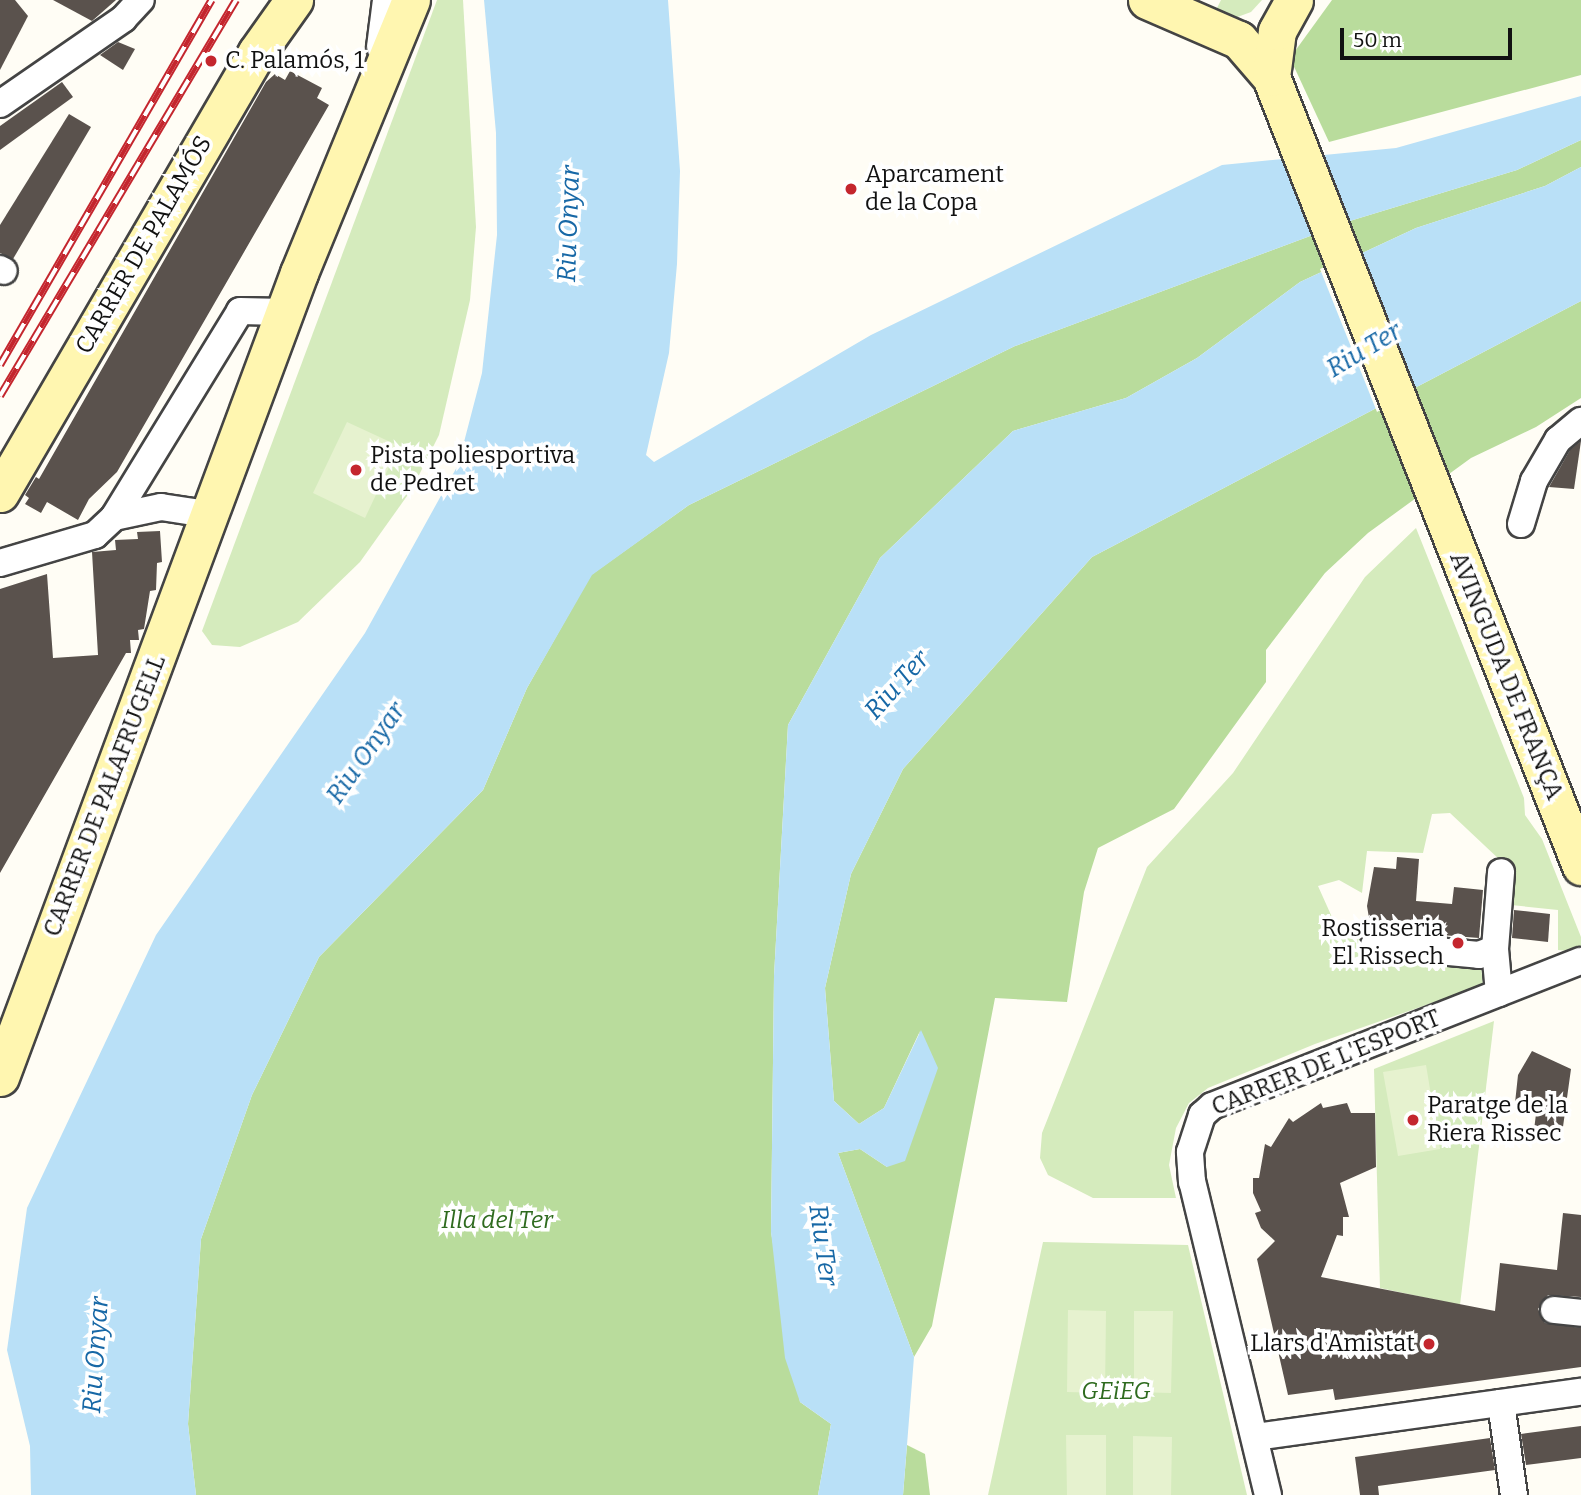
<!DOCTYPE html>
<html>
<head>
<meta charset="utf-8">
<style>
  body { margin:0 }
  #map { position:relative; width:1581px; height:1495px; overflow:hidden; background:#fffdf5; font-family:Bitter,serif }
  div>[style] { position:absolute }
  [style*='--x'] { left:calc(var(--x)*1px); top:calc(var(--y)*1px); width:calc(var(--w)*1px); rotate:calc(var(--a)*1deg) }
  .green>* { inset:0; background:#d5ebbd }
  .forest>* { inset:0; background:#b9dc9c }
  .pitch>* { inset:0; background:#e6f2cf }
  .water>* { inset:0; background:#b9e0f7 }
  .pier>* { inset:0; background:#fffdf5 }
  .building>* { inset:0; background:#5a524d }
  .roads { filter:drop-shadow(2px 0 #444) drop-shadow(-2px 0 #444) drop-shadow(0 2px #444) drop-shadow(0 -2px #444) }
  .street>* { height:26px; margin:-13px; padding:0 13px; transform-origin:13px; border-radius:13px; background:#fff }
  .secondary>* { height:37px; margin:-18.5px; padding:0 18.5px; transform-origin:18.5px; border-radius:18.5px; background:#fff6b0 }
  .rail>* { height:8px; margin-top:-4px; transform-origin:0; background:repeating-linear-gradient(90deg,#fff 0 16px,#c4262e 0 32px); box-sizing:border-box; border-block:2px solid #c4262e }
  .dots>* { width:19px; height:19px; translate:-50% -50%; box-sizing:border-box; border:4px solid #fff; border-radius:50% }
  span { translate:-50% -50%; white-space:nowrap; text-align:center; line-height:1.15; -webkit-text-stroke:7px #fff; paint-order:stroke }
  .poi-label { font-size:24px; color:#111 }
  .left { translate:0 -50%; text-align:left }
  .right { translate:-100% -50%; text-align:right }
  .street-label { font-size:24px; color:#111 }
  .park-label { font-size:24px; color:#2f6b1f; font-style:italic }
  .water-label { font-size:26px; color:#1768a6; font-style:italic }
  .scale { position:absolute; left:1340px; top:28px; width:172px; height:32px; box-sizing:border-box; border:4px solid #111; border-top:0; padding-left:9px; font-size:21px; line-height:24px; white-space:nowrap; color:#111; -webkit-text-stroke:5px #fff; paint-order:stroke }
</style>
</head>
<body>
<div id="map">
  <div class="green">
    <i style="clip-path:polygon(437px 0,463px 0,476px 227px,470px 300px,439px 435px,412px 489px,360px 562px,298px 622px,240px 647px,212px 645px,202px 631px)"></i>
    <i style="clip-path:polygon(1221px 0,1262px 0,1251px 12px,1232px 19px,1214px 14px)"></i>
    <i style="clip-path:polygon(1416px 528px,1524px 798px,1525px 815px,1542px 839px,1581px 937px,1581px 952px,1558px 950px,1558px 910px,1511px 905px,1501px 861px,1450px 813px,1432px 814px,1423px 853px,1367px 851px,1362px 893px,1339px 880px,1318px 886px,1340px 935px,1362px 938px,1380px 960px,1481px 965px,1483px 985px,1315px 1044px,1208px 1088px,1189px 1103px,1176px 1128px,1169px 1165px,1176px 1198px,1093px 1198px,1048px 1175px,1040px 1158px,1042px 1133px,1147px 867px,1233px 773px,1365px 577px)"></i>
    <i style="clip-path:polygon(1494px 1021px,1460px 1305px,1380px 1288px,1374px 1069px)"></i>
    <i style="clip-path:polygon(1043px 1242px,1188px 1245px,1247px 1495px,988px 1495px)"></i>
  </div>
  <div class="forest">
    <i style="clip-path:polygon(1332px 0,1581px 0,1581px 75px,1329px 142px,1290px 58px)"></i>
    <i style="clip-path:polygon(1581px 140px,1581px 167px,1545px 186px,1416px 228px,1300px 282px,1197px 358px,1126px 398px,1013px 431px,880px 558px,788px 725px,774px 976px,771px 1232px,800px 1402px,831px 1424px,818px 1495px,196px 1495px,188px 1424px,201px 1239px,252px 1095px,319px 957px,483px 790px,527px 688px,591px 575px,689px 505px,1015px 346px,1353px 220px,1517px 170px)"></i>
    <i style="clip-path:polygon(1581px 301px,1581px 398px,1536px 427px,1471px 458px,1368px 533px,1325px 573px,1266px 650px,1266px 682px,1174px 809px,1098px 848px,1084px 892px,1067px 1002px,995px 998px,932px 1326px,914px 1357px,838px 1153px,860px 1149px,887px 1167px,920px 1031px,884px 1108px,859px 1124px,834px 1101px,825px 988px,851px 874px,903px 769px,1092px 557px)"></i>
    <i style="clip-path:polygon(907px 1445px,925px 1454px,930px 1495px,903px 1495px)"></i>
  </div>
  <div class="pitch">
    <i style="clip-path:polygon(347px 422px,399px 446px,365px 518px,313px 493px)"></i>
    <i style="clip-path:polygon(1426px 1065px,1440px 1149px,1398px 1156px,1383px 1072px)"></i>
    <i style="clip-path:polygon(1068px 1310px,1106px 1311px,1105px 1393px,1067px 1392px)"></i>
    <i style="clip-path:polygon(1134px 1311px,1173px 1311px,1171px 1393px,1134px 1392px)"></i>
    <i style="clip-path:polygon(1066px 1435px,1106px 1435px,1106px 1495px,1067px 1495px)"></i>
    <i style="clip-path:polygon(1133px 1436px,1172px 1437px,1171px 1495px,1133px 1495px)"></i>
  </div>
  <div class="water">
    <i style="clip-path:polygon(484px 0,668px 0,680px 171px,677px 264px,669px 353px,646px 455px,654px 462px,871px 335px,1222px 165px,1396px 148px,1581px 96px,1581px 140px,1517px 170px,1353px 220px,1015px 346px,689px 505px,592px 575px,527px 688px,483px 790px,319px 957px,252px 1095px,201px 1239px,188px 1424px,196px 1495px,31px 1495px,30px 1446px,7px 1350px,27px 1208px,156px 935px,365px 633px,458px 465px,482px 373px,497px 235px,496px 133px)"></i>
    <i style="clip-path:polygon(1581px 167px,1581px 301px,1092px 557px,903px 769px,851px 874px,825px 988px,834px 1101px,859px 1124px,884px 1108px,921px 1030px,938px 1068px,905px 1161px,887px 1167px,860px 1149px,838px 1153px,914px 1357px,903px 1495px,818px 1495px,831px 1424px,800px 1402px,785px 1358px,771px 1232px,774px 976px,788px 725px,880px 558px,1013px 431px,1126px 398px,1197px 358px,1300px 282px,1416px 228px,1545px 186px)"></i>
  </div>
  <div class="pier">
    <i style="clip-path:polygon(1359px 250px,1415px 390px,1377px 412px,1320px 269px)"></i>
  </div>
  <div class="building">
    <i style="clip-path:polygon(0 0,15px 0,28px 16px,0 70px)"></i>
    <i style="clip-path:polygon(53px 0,116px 0,92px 21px)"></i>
    <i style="clip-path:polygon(118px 42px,135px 49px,123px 70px,100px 55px)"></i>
    <i style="clip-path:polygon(290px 71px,322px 88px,317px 98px,329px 105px,117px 472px,89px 499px,78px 520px,47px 502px,41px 513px,25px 504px,29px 498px,25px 495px,36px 477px,39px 479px,266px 82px,275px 74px,285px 80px)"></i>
    <i style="clip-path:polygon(62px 82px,73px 97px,0 150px,0 126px)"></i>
    <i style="clip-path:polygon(69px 114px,91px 127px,13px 259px,0 253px,0 225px)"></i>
    <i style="clip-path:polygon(1581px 441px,1574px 489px,1549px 487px,1570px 450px)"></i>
    <i style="clip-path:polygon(160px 531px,162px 562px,157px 563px,156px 590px,150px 591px,144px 629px,138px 630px,139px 640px,130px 640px,131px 653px,126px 653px,0 873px,0 589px,47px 574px,53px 658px,98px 655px,92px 552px,116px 550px,115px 540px,138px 539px,137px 532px)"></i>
    <i style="clip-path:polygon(1397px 857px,1419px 859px,1416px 901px,1452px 904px,1454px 887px,1483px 890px,1479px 938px,1379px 930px,1381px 921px,1369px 918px,1367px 906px,1374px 867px,1396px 869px)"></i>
    <i style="clip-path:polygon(1514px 910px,1550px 914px,1548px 942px,1512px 938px)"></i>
    <i style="clip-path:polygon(1532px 1051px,1571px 1069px,1562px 1134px,1534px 1130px,1537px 1106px,1515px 1103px,1518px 1075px)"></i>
    <i style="clip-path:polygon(1321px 1103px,1323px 1108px,1347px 1103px,1351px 1113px,1375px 1113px,1376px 1167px,1340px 1183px,1349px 1217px,1343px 1217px,1343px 1236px,1337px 1235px,1321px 1277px,1495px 1311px,1500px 1263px,1557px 1270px,1563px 1213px,1581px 1215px,1581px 1297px,1548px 1295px,1538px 1309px,1545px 1323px,1581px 1328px,1581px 1367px,1335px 1400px,1333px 1389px,1288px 1395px,1257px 1259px,1275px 1241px,1261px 1228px,1255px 1213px,1261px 1211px,1253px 1193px,1253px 1178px,1259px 1178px,1265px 1144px,1271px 1147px,1289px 1118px,1293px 1122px)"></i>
    <i style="clip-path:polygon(1581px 1426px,1581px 1458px,1526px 1465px,1521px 1434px)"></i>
    <i style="clip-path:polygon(1490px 1438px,1495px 1470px,1378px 1486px,1379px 1495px,1360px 1495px,1355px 1457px)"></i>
  </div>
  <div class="roads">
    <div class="street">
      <i style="--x:380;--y:47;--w:47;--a:-82.7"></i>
      <i style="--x:0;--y:104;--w:150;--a:-34.6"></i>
      <i style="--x:123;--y:19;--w:26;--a:-47"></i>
      <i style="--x:0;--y:269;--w:4;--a:27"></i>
      <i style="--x:114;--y:517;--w:48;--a:-12"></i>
      <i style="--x:161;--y:507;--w:47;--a:8.7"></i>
      <i style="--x:1521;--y:524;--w:45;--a:-73.2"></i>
      <i style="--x:1534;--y:481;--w:48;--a:-59.7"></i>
      <i style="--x:1558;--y:440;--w:30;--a:-40"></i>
      <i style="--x:0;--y:563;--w:99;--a:-16.4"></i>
      <i style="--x:95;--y:535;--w:26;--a:-43"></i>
      <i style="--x:114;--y:517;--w:241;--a:-58.5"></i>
      <i style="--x:240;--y:311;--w:44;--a:1.3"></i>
      <i style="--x:1374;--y:945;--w:105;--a:5.4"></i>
      <i style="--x:1479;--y:955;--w:17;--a:-21"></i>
      <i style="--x:1499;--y:993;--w:44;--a:-95.2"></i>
      <i style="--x:1495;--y:949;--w:77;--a:-85.5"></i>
      <i style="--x:1554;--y:1310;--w:27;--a:6"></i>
      <i style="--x:1501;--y:1403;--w:93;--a:82"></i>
      <i style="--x:1255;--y:1437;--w:329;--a:-7.9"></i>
      <i style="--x:1268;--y:1495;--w:322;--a:-103.6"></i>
      <i style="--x:1192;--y:1182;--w:30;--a:-94"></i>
      <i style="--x:1190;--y:1152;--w:39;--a:-72"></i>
      <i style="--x:1202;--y:1115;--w:13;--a:-42"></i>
      <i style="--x:1212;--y:1106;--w:396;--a:-21.5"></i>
    </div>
    <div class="secondary">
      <i style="--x:1147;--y:0;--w:100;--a:23.5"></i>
      <i style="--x:1239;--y:40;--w:49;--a:49.1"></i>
      <i style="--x:1271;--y:77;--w:848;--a:68.55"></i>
      <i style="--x:1271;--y:77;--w:46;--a:-82.6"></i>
      <i style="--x:1277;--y:31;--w:35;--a:-61"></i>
      <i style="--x:0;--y:493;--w:510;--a:-59.77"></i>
      <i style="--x:257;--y:52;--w:64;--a:-54.6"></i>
      <i style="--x:0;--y:1077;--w:858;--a:-69.6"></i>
      <i style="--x:299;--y:273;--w:295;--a:-67.7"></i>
    </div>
  </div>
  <div class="rail">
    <i style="--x:0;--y:365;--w:422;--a:-59.9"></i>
    <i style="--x:0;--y:396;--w:461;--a:-59.2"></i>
  </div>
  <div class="dots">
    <i style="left:211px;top:61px;background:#c4262e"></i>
    <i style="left:851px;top:189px;background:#c4262e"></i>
    <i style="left:356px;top:470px;background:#c4262e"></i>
    <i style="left:1458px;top:943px;background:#c4262e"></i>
    <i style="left:1413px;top:1120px;background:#c4262e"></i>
    <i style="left:1429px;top:1344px;background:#c4262e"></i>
  </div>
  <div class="poi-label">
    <span class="left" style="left:225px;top:61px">C. Palamós, 1</span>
    <span class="left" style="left:865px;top:189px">Aparcament<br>de la Copa</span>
    <span class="left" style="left:370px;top:470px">Pista poliesportiva<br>de Pedret</span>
    <span class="right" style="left:1444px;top:943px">Rostisseria<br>El Rissech</span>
    <span class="left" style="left:1427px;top:1120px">Paratge de la<br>Riera Rissec</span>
    <span class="right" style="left:1415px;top:1344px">Llars d'Amistat</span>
  </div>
  <div class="street-label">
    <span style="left:144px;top:245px;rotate:-60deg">CARRER DE PALAMÓS</span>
    <span style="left:1506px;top:676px;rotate:68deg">AVINGUDA DE FRANÇA</span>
    <span style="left:105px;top:796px;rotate:-69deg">CARRER DE PALAFRUGELL</span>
    <span style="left:1326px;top:1063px;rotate:-22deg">CARRER DE L'ESPORT</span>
  </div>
  <div class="park-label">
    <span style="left:497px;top:1221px">Illa del Ter</span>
    <span style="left:1116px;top:1392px">GEiEG</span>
  </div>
  <div class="water-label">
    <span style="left:569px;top:224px;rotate:-88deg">Riu Onyar</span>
    <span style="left:1364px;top:350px;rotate:-31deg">Riu Ter</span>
    <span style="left:897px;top:685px;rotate:-48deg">Riu Ter</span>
    <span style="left:366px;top:753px;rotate:-55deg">Riu Onyar</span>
    <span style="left:823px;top:1245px;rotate:82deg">Riu Ter</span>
    <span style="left:96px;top:1355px;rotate:-86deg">Riu Onyar</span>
  </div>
  <div class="scale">50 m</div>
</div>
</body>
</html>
